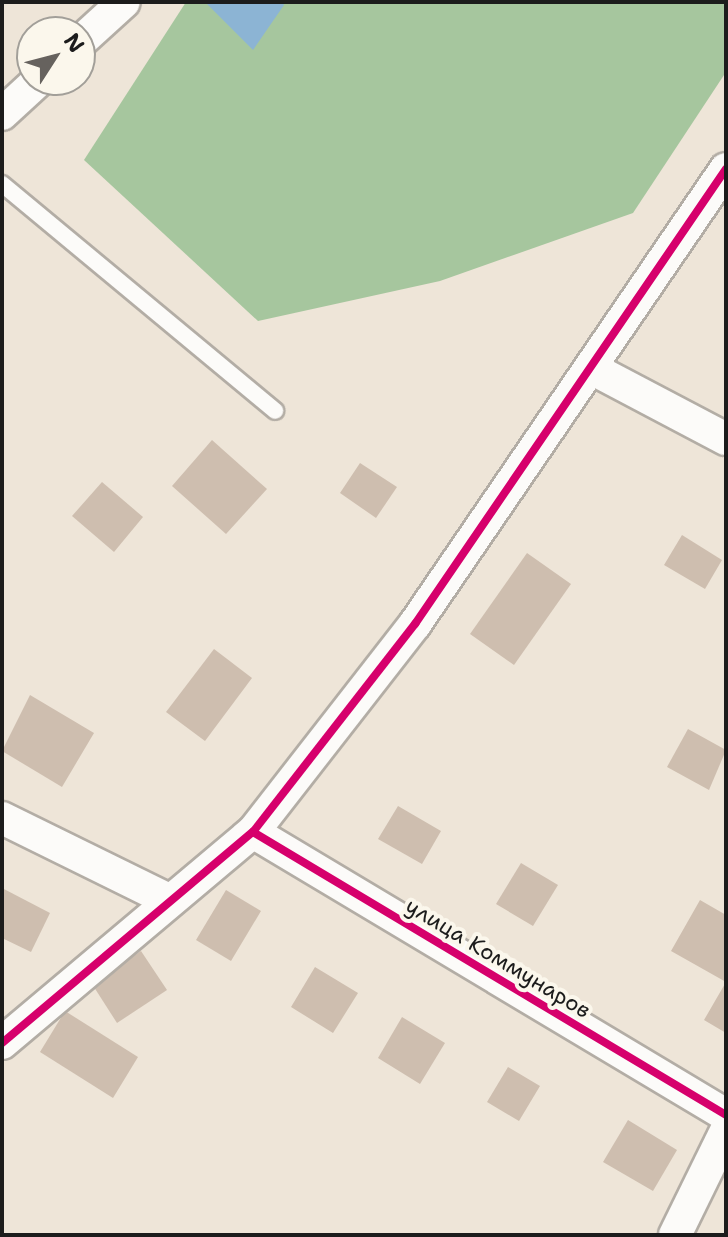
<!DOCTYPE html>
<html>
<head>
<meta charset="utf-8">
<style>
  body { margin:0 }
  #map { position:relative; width:728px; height:1237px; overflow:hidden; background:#eee5d8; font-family:"Shantell Sans",sans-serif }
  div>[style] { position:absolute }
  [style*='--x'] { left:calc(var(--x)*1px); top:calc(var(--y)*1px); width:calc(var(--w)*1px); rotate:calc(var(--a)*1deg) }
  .forest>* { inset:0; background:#a6c69e }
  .water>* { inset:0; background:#8cb4d4 }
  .building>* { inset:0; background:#cebeaf }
  .roads { filter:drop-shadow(2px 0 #b3ada5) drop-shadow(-2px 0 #b3ada5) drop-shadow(0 2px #b3ada5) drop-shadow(0 -2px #b3ada5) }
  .lane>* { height:16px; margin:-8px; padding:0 8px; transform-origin:8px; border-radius:8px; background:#fcfbf9 }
  .street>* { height:32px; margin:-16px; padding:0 16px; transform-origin:16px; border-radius:16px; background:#fcfbf9 }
  .cycleway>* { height:8px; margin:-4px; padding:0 4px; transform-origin:4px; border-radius:4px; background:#d6006c }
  span { translate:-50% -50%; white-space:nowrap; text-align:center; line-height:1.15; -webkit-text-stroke:8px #fbf7ec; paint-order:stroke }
  .street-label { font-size:22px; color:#1c1c1c }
  .frame { position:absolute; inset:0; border:4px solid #1c1c1c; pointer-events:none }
  .north { position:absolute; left:16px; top:16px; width:80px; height:80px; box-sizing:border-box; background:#fbf7ec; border:2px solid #a29f99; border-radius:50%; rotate:54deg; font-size:22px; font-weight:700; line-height:32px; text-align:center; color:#1c1c1c }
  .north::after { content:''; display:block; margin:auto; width:28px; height:36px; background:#66625e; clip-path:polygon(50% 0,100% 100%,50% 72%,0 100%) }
</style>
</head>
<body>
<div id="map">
  <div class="forest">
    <i style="clip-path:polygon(186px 2px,726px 2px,726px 72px,633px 213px,440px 281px,258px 321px,84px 160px)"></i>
  </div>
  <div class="water">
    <i style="clip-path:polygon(205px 2px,282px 2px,284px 5px,253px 50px)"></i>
  </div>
  <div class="building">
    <i style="clip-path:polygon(212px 440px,267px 489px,226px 534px,172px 486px)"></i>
    <i style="clip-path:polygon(360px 463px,397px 487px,376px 518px,340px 493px)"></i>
    <i style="clip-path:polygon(102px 482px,143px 517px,114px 552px,72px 516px)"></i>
    <i style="clip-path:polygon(682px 535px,722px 560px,705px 589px,664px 565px)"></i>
    <i style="clip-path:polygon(527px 553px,571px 584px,514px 665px,470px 634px)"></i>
    <i style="clip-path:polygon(214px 649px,252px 678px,205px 741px,166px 712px)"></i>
    <i style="clip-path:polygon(30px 695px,94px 733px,62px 787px,2px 751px)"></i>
    <i style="clip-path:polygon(688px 729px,726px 750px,709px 790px,667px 767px)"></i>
    <i style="clip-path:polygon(398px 806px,441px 831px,422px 864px,378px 839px)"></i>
    <i style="clip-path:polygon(521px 863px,558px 885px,533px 926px,496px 904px)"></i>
    <i style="clip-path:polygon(2px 888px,50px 913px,31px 952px,2px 938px)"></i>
    <i style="clip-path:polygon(226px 890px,261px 911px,231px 961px,196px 940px)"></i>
    <i style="clip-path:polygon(700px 900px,726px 915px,726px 1033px,704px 1020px,726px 982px,671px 951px)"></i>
    <i style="clip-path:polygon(141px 951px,167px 990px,117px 1023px,92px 984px)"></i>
    <i style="clip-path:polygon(315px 967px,358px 993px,333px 1033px,291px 1007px)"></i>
    <i style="clip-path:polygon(65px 1011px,138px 1057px,113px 1098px,40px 1052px)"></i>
    <i style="clip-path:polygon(402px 1017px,445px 1043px,420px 1084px,378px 1058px)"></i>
    <i style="clip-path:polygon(508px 1067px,540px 1086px,519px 1121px,487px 1102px)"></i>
    <i style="clip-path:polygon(628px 1120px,677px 1150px,653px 1191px,603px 1162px)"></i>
  </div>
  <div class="roads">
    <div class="lane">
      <i style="--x:2;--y:184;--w:355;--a:39.7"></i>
    </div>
    <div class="street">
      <i style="--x:80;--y:42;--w:59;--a:-42.3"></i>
      <i style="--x:2;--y:114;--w:50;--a:-42.6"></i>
      <i style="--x:595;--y:370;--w:148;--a:27.8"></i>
      <i style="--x:2;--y:818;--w:186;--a:26.2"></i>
      <i style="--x:253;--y:832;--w:551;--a:30.89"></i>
      <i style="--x:2;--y:1043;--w:328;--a:-40.1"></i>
      <i style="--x:253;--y:832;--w:264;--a:-52.1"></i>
      <i style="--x:415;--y:624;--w:551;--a:-55.65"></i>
      <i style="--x:675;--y:1235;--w:116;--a:-63.9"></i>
    </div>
  </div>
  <div class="cycleway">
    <i style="--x:253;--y:832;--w:551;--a:30.89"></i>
    <i style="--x:2;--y:1043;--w:328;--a:-40.1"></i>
    <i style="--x:253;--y:832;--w:264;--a:-52.1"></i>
    <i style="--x:415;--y:624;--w:551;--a:-55.65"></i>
  </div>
  <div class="street-label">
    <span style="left:498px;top:958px;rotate:31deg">улица Коммунаров</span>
  </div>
  <div class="frame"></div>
  <div class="north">N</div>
</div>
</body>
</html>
